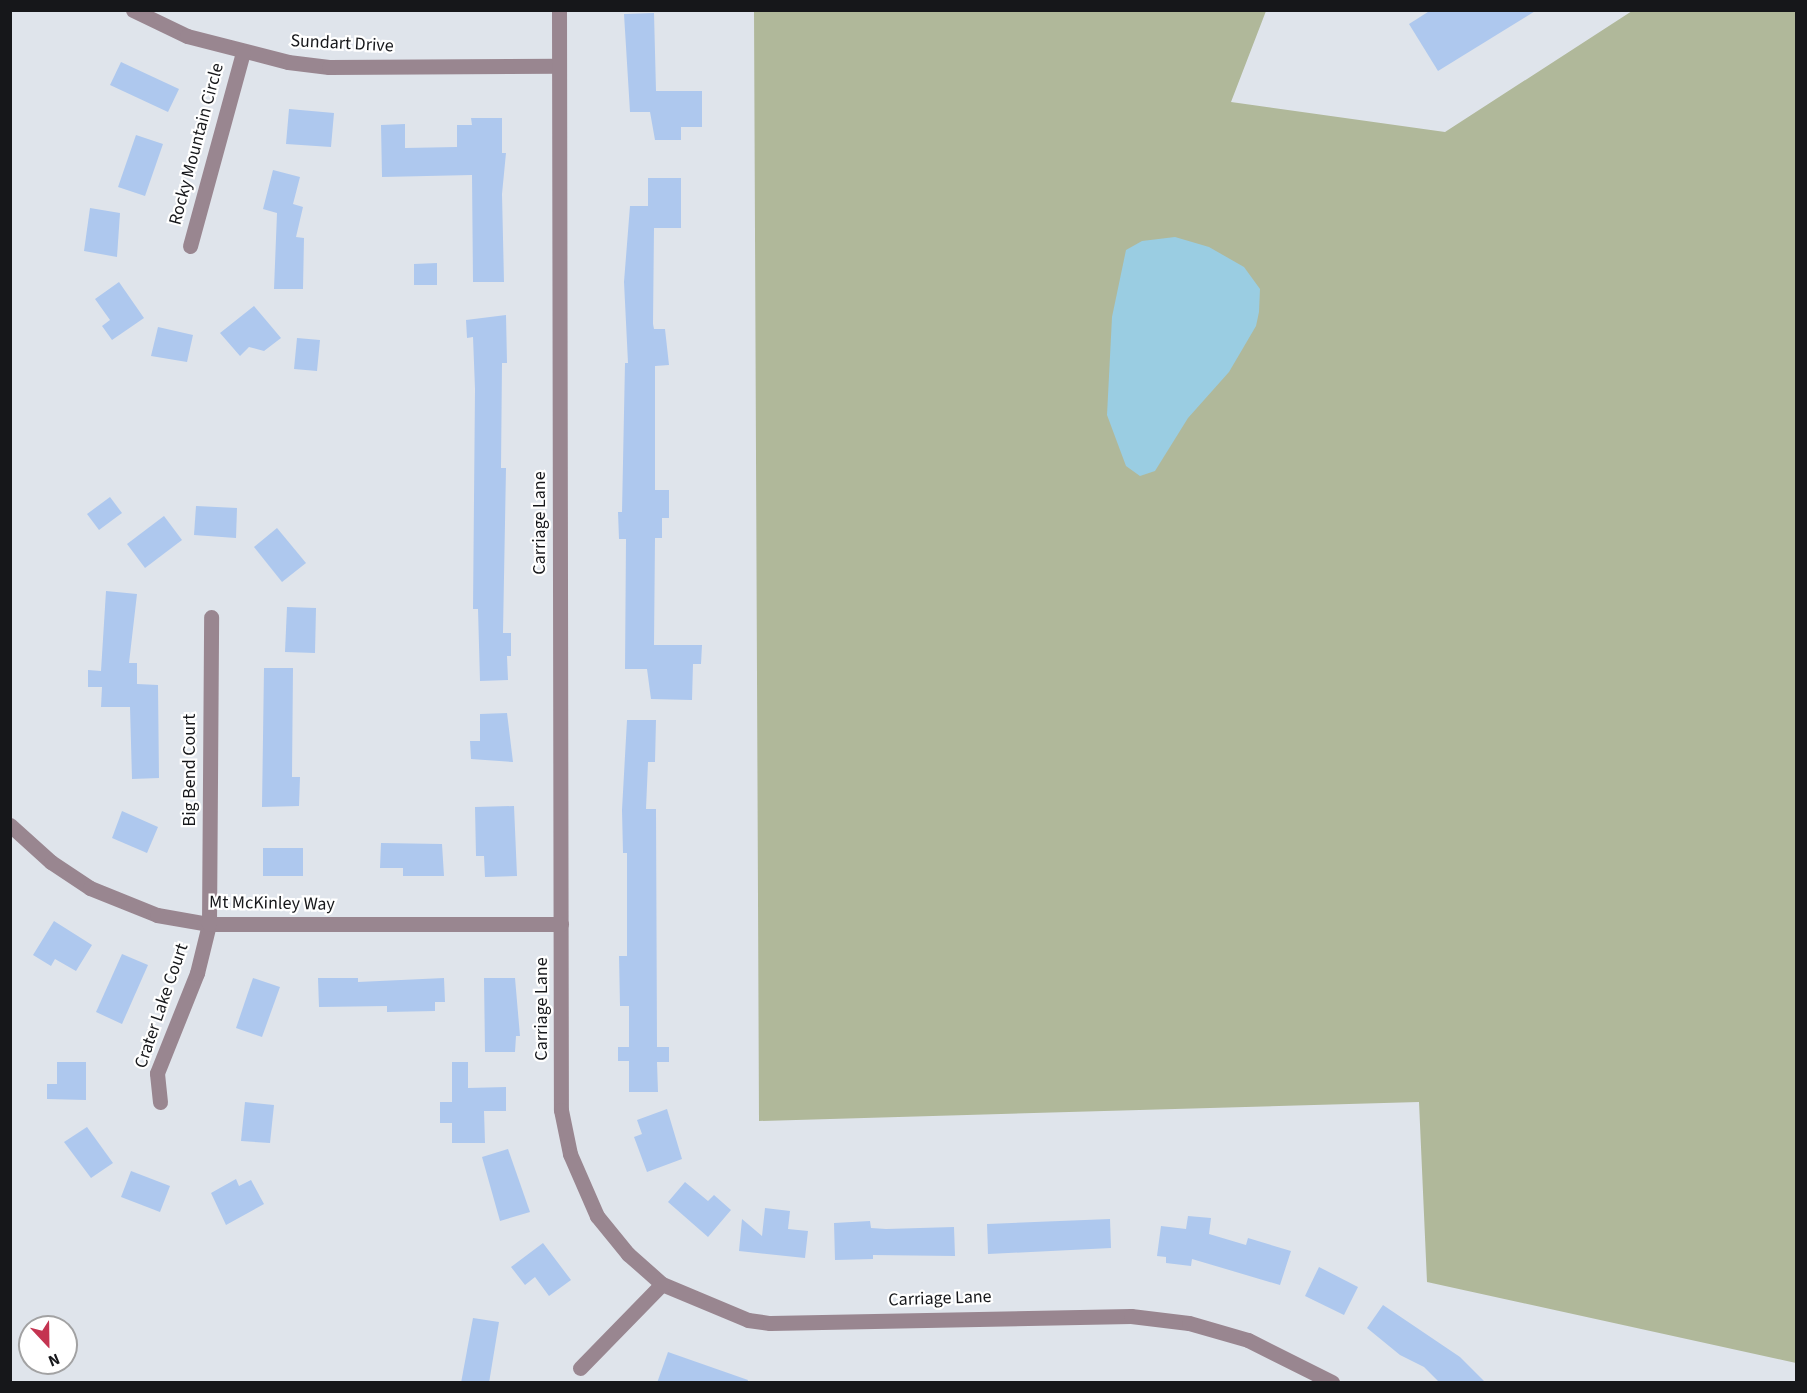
<!DOCTYPE html>
<html>
<head>
<meta charset="utf-8">
<style>
  body { margin:0 }
  #map { position:relative; width:1807px; height:1393px; overflow:hidden; background:#dfe4eb; font-family:"Source Sans 3",sans-serif }
  div>[style] { position:absolute }
  [style*='--x'] { left:calc(var(--x)*1px); top:calc(var(--y)*1px); width:calc(var(--w)*1px); rotate:calc(var(--a)*1deg) }
  .green>* { inset:0; background:#b0b89a }
  .water>* { inset:0; background:#9acde2 }
  .building>* { inset:0; background:#aec8ee }
  .street>* { height:15px; margin:-7.5px; padding:0 7.5px; transform-origin:7.5px; border-radius:7.5px; background:#998690 }
  span { translate:-50% -50%; white-space:nowrap; text-align:center; line-height:1.15; -webkit-text-stroke:4.5px #fff; paint-order:stroke }
  .street-label { font-size:18px; color:#16171a }
  .frame { position:absolute; inset:0; border:12px solid #16171a; pointer-events:none }
  .north { position:absolute; left:18px; top:1315px; width:60px; height:60px; box-sizing:border-box; background:#fff; border:2px solid #a2a2a3; border-radius:50%; rotate:158deg; font-size:16px; font-weight:700; line-height:24px; text-align:center; color:#16171a }
  .north::after { content:''; display:block; margin:auto; width:21px; height:27px; background:#c43451; clip-path:polygon(50% 0,100% 100%,50% 72%,0 100%) }
</style>
</head>
<body>
<div id="map">
  <div class="green">
    <i style="clip-path:polygon(754px 11px,1266px 11px,1231px 102px,1445px 132px,1632px 11px,1796px 11px,1796px 1363px,1427px 1282px,1419px 1102px,759px 1121px)"></i>
  </div>
  <div class="water">
    <i style="clip-path:polygon(1175px 237px,1209px 247px,1244px 267px,1260px 289px,1259px 312px,1256px 326px,1229px 372px,1188px 418px,1155px 471px,1140px 476px,1126px 466px,1107px 415px,1112px 317px,1126px 250px,1142px 241px)"></i>
  </div>
  <div class="building">
    <i style="clip-path:polygon(1431px 10px,1537px 10px,1438px 71px,1409px 24px)"></i>
    <i style="clip-path:polygon(654px 13px,656px 91px,702px 91px,702px 127px,681px 127px,681px 140px,655px 140px,650px 112px,630px 112px,624px 14px)"></i>
    <i style="clip-path:polygon(121px 62px,179px 89px,168px 112px,110px 85px)"></i>
    <i style="clip-path:polygon(289px 109px,334px 113px,331px 147px,286px 144px)"></i>
    <i style="clip-path:polygon(471px 118px,502px 118px,502px 153px,506px 153px,502px 194px,504px 282px,473px 282px,472px 175px,382px 177px,381px 125px,405px 124px,405px 148px,457px 147px,457px 125px,472px 125px)"></i>
    <i style="clip-path:polygon(136px 135px,163px 144px,145px 196px,118px 187px)"></i>
    <i style="clip-path:polygon(273px 170px,300px 177px,293px 204px,303px 207px,296px 237px,304px 238px,303px 289px,274px 289px,277px 213px,263px 209px)"></i>
    <i style="clip-path:polygon(648px 178px,681px 178px,681px 228px,654px 228px,653px 324px,654px 329px,665px 329px,669px 365px,655px 366px,655px 490px,669px 490px,669px 518px,662px 518px,662px 538px,655px 538px,654px 645px,702px 645px,701px 664px,693px 664px,692px 700px,651px 699px,647px 669px,625px 669px,626px 539px,619px 539px,618px 512px,622px 512px,625px 363px,628px 363px,624px 282px,630px 206px,648px 206px)"></i>
    <i style="clip-path:polygon(90px 208px,120px 213px,117px 257px,84px 251px)"></i>
    <i style="clip-path:polygon(437px 263px,437px 285px,414px 285px,414px 264px)"></i>
    <i style="clip-path:polygon(119px 282px,144px 318px,112px 340px,102px 326px,110px 320px,95px 299px)"></i>
    <i style="clip-path:polygon(254px 306px,281px 338px,264px 351px,249px 347px,240px 356px,220px 333px)"></i>
    <i style="clip-path:polygon(506px 315px,507px 363px,502px 363px,501px 468px,506px 468px,503px 633px,511px 633px,511px 656px,507px 656px,508px 680px,480px 681px,478px 609px,473px 609px,475px 389px,473px 337px,467px 338px,466px 320px)"></i>
    <i style="clip-path:polygon(158px 327px,193px 335px,187px 362px,151px 356px)"></i>
    <i style="clip-path:polygon(297px 338px,320px 340px,317px 371px,294px 369px)"></i>
    <i style="clip-path:polygon(110px 497px,122px 513px,99px 530px,87px 514px)"></i>
    <i style="clip-path:polygon(196px 506px,237px 508px,236px 538px,194px 535px)"></i>
    <i style="clip-path:polygon(164px 516px,182px 540px,145px 568px,127px 544px)"></i>
    <i style="clip-path:polygon(277px 528px,306px 563px,282px 582px,254px 547px)"></i>
    <i style="clip-path:polygon(106px 591px,137px 594px,129px 663px,137px 663px,137px 684px,158px 685px,159px 778px,132px 779px,130px 707px,101px 707px,102px 687px,88px 687px,88px 670px,101px 671px)"></i>
    <i style="clip-path:polygon(287px 607px,316px 608px,315px 653px,285px 652px)"></i>
    <i style="clip-path:polygon(264px 668px,293px 668px,292px 777px,300px 777px,299px 806px,262px 807px)"></i>
    <i style="clip-path:polygon(507px 713px,513px 762px,471px 759px,470px 741px,480px 741px,480px 714px)"></i>
    <i style="clip-path:polygon(627px 720px,656px 720px,655px 762px,648px 762px,646px 809px,656px 809px,657px 1047px,669px 1047px,669px 1062px,657px 1062px,658px 1092px,629px 1092px,629px 1061px,618px 1061px,618px 1047px,629px 1047px,629px 1006px,620px 1006px,619px 956px,627px 956px,627px 853px,623px 853px,622px 810px)"></i>
    <i style="clip-path:polygon(514px 806px,517px 876px,485px 877px,484px 856px,476px 856px,475px 807px)"></i>
    <i style="clip-path:polygon(122px 811px,158px 827px,147px 853px,112px 838px)"></i>
    <i style="clip-path:polygon(381px 843px,442px 844px,444px 876px,403px 876px,403px 868px,380px 868px)"></i>
    <i style="clip-path:polygon(263px 848px,303px 848px,303px 876px,263px 876px)"></i>
    <i style="clip-path:polygon(54px 921px,92px 945px,76px 971px,55px 959px,51px 966px,33px 955px)"></i>
    <i style="clip-path:polygon(122px 954px,148px 965px,122px 1024px,96px 1012px)"></i>
    <i style="clip-path:polygon(253px 978px,280px 987px,262px 1037px,236px 1028px)"></i>
    <i style="clip-path:polygon(318px 978px,358px 978px,358px 982px,444px 978px,445px 1002px,435px 1002px,435px 1011px,387px 1012px,387px 1006px,319px 1007px)"></i>
    <i style="clip-path:polygon(484px 978px,515px 978px,520px 1036px,516px 1036px,515px 1052px,485px 1052px)"></i>
    <i style="clip-path:polygon(57px 1062px,86px 1062px,86px 1100px,47px 1099px,47px 1084px,57px 1084px)"></i>
    <i style="clip-path:polygon(452px 1062px,468px 1062px,468px 1088px,506px 1087px,506px 1111px,484px 1111px,485px 1143px,452px 1143px,452px 1123px,440px 1123px,440px 1102px,452px 1102px)"></i>
    <i style="clip-path:polygon(245px 1102px,274px 1105px,270px 1143px,241px 1141px)"></i>
    <i style="clip-path:polygon(667px 1109px,682px 1159px,647px 1172px,634px 1137px,642px 1134px,637px 1120px)"></i>
    <i style="clip-path:polygon(87px 1127px,113px 1163px,91px 1178px,64px 1142px)"></i>
    <i style="clip-path:polygon(508px 1149px,530px 1212px,500px 1221px,482px 1157px)"></i>
    <i style="clip-path:polygon(131px 1171px,170px 1186px,160px 1212px,121px 1197px)"></i>
    <i style="clip-path:polygon(236px 1179px,239px 1186px,251px 1180px,264px 1204px,226px 1225px,211px 1193px)"></i>
    <i style="clip-path:polygon(685px 1182px,708px 1201px,714px 1195px,731px 1210px,708px 1237px,668px 1202px)"></i>
    <i style="clip-path:polygon(765px 1208px,790px 1211px,788px 1229px,808px 1231px,805px 1258px,739px 1251px,742px 1219px,762px 1236px)"></i>
    <i style="clip-path:polygon(1188px 1216px,1211px 1218px,1209px 1234px,1246px 1245px,1248px 1238px,1291px 1251px,1280px 1285px,1192px 1259px,1191px 1266px,1166px 1263px,1166px 1257px,1157px 1256px,1161px 1226px,1186px 1229px)"></i>
    <i style="clip-path:polygon(1110px 1219px,1111px 1248px,988px 1254px,987px 1224px)"></i>
    <i style="clip-path:polygon(870px 1221px,871px 1228px,886px 1229px,954px 1227px,955px 1256px,873px 1255px,873px 1259px,835px 1260px,834px 1223px)"></i>
    <i style="clip-path:polygon(543px 1243px,571px 1280px,549px 1296px,535px 1277px,525px 1285px,511px 1267px)"></i>
    <i style="clip-path:polygon(1319px 1267px,1358px 1287px,1344px 1315px,1305px 1296px)"></i>
    <i style="clip-path:polygon(1383px 1305px,1460px 1357px,1486px 1383px,1440px 1383px,1424px 1367px,1400px 1355px,1367px 1328px)"></i>
    <i style="clip-path:polygon(473px 1318px,499px 1322px,489px 1383px,461px 1383px)"></i>
    <i style="clip-path:polygon(668px 1352px,748px 1380px,747px 1383px,657px 1383px)"></i>
  </div>
  <div class="street">
    <i style="--x:133;--y:10;--w:60;--a:25.7"></i>
    <i style="--x:187;--y:36;--w:104;--a:14.4"></i>
    <i style="--x:288;--y:62;--w:41;--a:7"></i>
    <i style="--x:329;--y:67;--w:229;--a:-0.3"></i>
    <i style="--x:559;--y:10;--w:1100;--a:89.9"></i>
    <i style="--x:561;--y:1110;--w:45;--a:78.4"></i>
    <i style="--x:570;--y:1154;--w:68;--a:66.5"></i>
    <i style="--x:597;--y:1216;--w:49;--a:50.8"></i>
    <i style="--x:628;--y:1254;--w:45;--a:41.4"></i>
    <i style="--x:662;--y:1284;--w:93;--a:22.7"></i>
    <i style="--x:748;--y:1320;--w:22;--a:8"></i>
    <i style="--x:770;--y:1323;--w:361;--a:-1.1"></i>
    <i style="--x:1131;--y:1316;--w:58;--a:6.9"></i>
    <i style="--x:1189;--y:1323;--w:61;--a:16.1"></i>
    <i style="--x:1248;--y:1340;--w:94;--a:26.6"></i>
    <i style="--x:190;--y:246;--w:201;--a:-74.7"></i>
    <i style="--x:10;--y:825;--w:55;--a:42.1"></i>
    <i style="--x:51;--y:862;--w:47;--a:33.7"></i>
    <i style="--x:90;--y:888;--w:72;--a:21.9"></i>
    <i style="--x:157;--y:915;--w:53;--a:9.8"></i>
    <i style="--x:209;--y:924;--w:352;--a:0"></i>
    <i style="--x:160;--y:1102;--w:29;--a:-96"></i>
    <i style="--x:157;--y:1073;--w:108;--a:-68.2"></i>
    <i style="--x:197;--y:973;--w:50;--a:-76.2"></i>
    <i style="--x:209;--y:924;--w:307;--a:-89.6"></i>
    <i style="--x:580;--y:1368;--w:117;--a:-45.7"></i>
  </div>
  <div class="street-label">
    <span style="left:342px;top:44px;rotate:3deg">Sundart Drive</span>
    <span style="left:197px;top:144px;rotate:-75deg">Rocky Mountain Circle</span>
    <span style="left:540px;top:523px;rotate:-90deg">Carriage Lane</span>
    <span style="left:190px;top:770px;rotate:-90deg">Big Bend Court</span>
    <span style="left:272px;top:904px;rotate:1deg">Mt McKinley Way</span>
    <span style="left:162px;top:1006px;rotate:-71deg">Crater Lake Court</span>
    <span style="left:542px;top:1009px;rotate:-90deg">Carriage Lane</span>
    <span style="left:940px;top:1299px;rotate:-2deg">Carriage Lane</span>
  </div>
  <div class="frame"></div>
  <div class="north">N</div>
</div>
</body>
</html>
